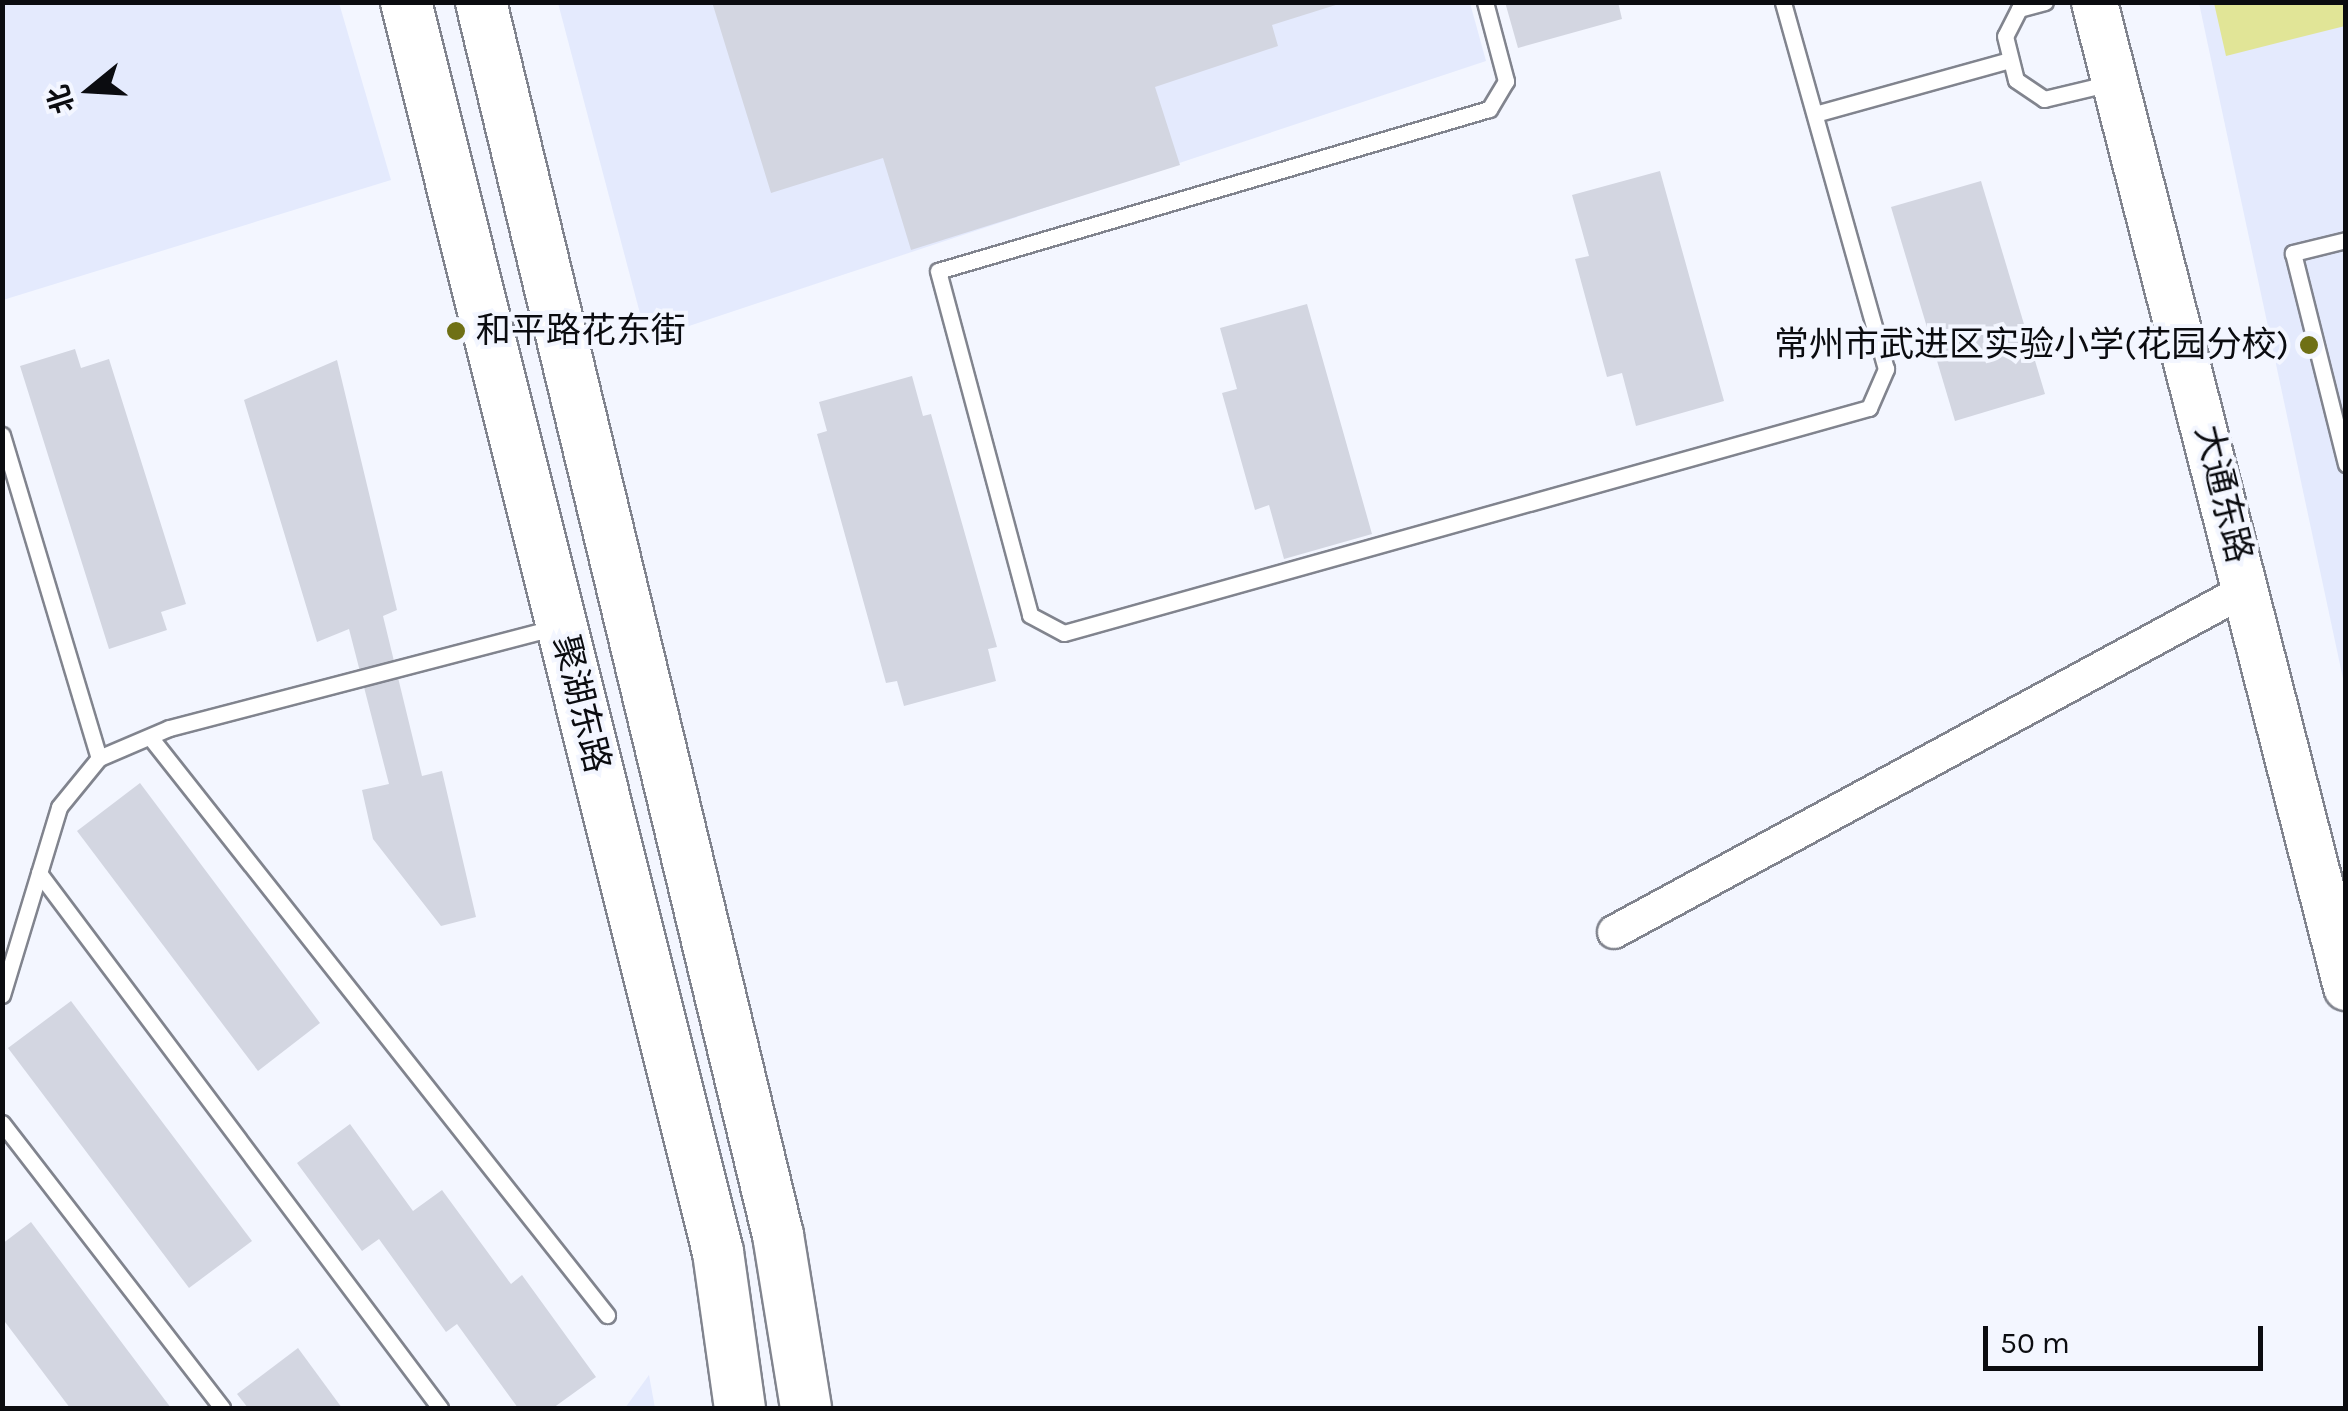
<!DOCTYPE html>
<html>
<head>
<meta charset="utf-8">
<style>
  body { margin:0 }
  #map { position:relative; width:2348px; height:1411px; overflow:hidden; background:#f3f6ff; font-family:Karla,"Noto Sans SC",sans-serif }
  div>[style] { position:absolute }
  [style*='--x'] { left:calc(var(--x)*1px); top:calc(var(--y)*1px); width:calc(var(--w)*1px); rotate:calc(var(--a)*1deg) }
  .built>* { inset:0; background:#e4eafd }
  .green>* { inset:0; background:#e1e597 }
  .building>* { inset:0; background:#d3d6e1 }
  .roads { filter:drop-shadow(2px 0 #81848e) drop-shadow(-2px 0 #81848e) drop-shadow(0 2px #81848e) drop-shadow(0 -2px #81848e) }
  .lane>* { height:15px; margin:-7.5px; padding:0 7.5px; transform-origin:7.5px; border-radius:7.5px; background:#fff }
  .street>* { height:32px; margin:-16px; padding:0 16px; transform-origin:16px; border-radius:16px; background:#fff }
  .secondary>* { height:45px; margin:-22.5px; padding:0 22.5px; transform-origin:22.5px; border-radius:22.5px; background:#fff }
  .primary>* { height:50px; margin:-25px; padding:0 25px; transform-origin:25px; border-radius:25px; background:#fff }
  .dots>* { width:28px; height:28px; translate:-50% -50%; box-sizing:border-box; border:5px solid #f3f6ff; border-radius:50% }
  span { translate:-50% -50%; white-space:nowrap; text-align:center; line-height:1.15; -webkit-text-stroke:8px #f3f6ff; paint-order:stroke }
  .poi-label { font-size:35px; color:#0b0c10 }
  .left { translate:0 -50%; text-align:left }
  .right { translate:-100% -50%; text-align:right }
  .street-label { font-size:35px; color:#0b0c10 }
  .frame { position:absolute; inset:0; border:5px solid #0b0c10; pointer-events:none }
  .north { position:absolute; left:40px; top:40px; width:100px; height:100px; -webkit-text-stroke:8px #f3f6ff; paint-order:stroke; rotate:252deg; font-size:28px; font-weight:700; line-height:40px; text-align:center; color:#0b0c10 }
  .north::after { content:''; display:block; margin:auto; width:35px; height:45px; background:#0b0c10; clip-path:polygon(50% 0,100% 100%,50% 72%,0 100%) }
  .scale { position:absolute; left:1983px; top:1326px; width:280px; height:45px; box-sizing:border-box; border:5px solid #0b0c10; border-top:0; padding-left:12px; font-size:30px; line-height:35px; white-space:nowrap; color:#0b0c10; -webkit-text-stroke:8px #f3f6ff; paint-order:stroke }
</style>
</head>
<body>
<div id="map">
  <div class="built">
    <i style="clip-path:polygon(3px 2px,339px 3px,391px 180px,3px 300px)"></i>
    <i style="clip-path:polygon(558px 3px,1470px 3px,1486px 61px,647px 340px)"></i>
    <i style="clip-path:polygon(2199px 3px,2345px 3px,2345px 688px)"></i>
    <i style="clip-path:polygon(649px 1375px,655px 1408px,625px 1408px)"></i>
  </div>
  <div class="green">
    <i style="clip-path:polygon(2214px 3px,2345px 3px,2345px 26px,2226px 56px)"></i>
  </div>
  <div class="building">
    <i style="clip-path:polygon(712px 2px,1342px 2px,1342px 3px,1272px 25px,1278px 46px,1155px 87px,1180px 165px,911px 250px,883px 158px,771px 193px)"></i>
    <i style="clip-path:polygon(1505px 2px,1618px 2px,1622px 19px,1518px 48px)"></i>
    <i style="clip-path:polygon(1660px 171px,1724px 401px,1636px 426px,1622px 373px,1607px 377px,1575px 259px,1589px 256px,1572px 195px)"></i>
    <i style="clip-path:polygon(1981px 181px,2045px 394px,1955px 421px,1891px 207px)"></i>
    <i style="clip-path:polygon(1307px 304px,1372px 534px,1284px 559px,1269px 505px,1255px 510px,1222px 393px,1237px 389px,1220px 328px)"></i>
    <i style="clip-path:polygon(75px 349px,81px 368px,109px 359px,186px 604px,161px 612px,167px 630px,109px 649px,20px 366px)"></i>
    <i style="clip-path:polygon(337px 360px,397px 610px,383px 616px,422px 776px,442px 771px,476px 917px,441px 926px,373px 839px,362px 790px,389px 784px,349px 629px,317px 642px,244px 400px)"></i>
    <i style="clip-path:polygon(912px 376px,923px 416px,931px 414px,997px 647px,988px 649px,996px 681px,904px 706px,897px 681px,886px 683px,817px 434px,827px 431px,819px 402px)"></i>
    <i style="clip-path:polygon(140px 783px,320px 1023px,258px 1071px,77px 831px)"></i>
    <i style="clip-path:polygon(71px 1001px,252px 1241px,189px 1288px,8px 1048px)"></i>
    <i style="clip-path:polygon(350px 1124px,413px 1211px,442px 1190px,511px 1284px,522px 1275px,596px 1377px,553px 1408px,518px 1408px,457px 1324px,446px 1332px,379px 1239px,362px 1251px,297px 1163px)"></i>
    <i style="clip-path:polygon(31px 1222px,171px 1408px,70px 1408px,2px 1318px,2px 1244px)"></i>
    <i style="clip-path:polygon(298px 1348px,342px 1408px,248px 1408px,237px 1394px)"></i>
  </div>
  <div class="roads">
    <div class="lane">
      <i style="--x:1485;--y:2;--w:82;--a:75.1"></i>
      <i style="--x:1506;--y:81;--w:33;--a:121"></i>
      <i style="--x:1489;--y:109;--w:574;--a:163.62"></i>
      <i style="--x:938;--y:271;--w:356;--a:75"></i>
      <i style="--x:1030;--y:615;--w:38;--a:28"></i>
      <i style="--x:1064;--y:633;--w:836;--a:-15.62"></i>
      <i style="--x:1869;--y:408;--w:43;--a:-66.4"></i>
      <i style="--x:1886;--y:369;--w:381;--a:-105.7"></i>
      <i style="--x:2045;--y:2;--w:27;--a:165"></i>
      <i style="--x:2019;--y:9;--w:30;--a:117"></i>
      <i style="--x:2005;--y:36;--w:45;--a:76"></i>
      <i style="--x:2016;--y:80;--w:34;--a:34"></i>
      <i style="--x:2044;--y:99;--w:69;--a:-13.4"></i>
      <i style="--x:1815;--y:114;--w:202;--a:-15.5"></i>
      <i style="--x:2346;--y:240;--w:55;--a:166.2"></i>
      <i style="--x:2293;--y:253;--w:218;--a:75.9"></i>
      <i style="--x:2;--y:435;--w:337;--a:73.3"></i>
      <i style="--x:150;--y:737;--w:737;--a:51.67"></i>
      <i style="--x:39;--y:873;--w:669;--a:53.15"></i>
      <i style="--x:2;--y:995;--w:196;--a:-73.1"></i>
      <i style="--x:59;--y:807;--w:63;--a:-50.8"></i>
      <i style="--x:99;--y:758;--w:76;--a:-23.2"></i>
      <i style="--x:169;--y:728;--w:402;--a:-14.6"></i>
      <i style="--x:2;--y:1123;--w:360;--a:52.3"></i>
    </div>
    <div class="street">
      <i style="--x:1614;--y:932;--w:720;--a:-28.45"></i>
    </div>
    <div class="secondary">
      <i style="--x:2094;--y:2;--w:1017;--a:75.65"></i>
    </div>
    <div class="primary">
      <i style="--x:406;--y:2;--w:1288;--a:75.99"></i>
      <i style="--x:718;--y:1252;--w:158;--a:82"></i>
      <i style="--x:481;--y:2;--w:1268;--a:76.46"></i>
      <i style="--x:778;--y:1235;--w:175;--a:80.8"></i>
    </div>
  </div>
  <div class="dots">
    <i style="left:456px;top:331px;background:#6f7015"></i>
    <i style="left:2309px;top:345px;background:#6f7015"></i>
  </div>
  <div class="poi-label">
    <span class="left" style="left:476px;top:331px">和平路花东街</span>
    <span class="right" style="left:2289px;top:345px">常州市武进区实验小学(花园分校)</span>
  </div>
  <div class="street-label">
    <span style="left:2223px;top:494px;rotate:76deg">大通东路</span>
    <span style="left:581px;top:704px;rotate:76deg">聚湖东路</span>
  </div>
  <div class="frame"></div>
  <div class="north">北</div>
  <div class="scale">50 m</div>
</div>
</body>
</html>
